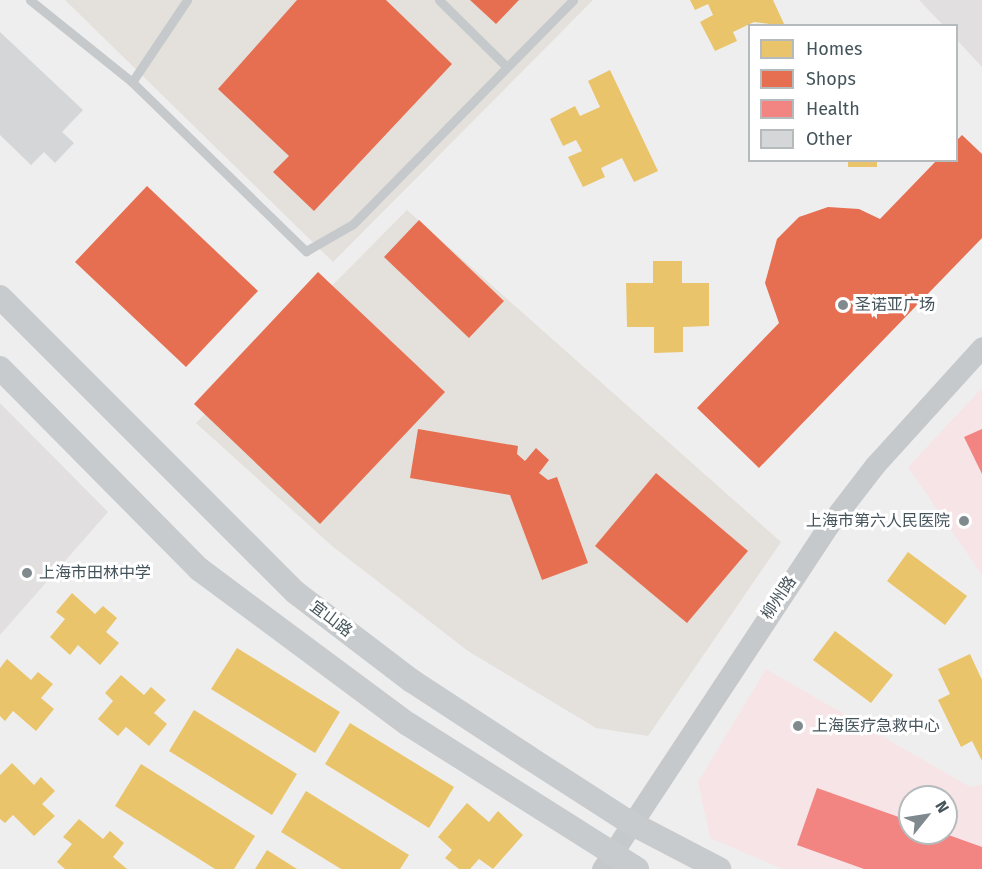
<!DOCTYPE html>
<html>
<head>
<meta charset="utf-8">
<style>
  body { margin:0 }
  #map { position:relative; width:982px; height:869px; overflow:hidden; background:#efeeee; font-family:"Fira Sans","Noto Sans SC",sans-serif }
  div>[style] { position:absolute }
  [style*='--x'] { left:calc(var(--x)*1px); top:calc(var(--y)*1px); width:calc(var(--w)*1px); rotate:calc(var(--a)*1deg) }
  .commercial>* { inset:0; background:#e4e0db }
  .education>* { inset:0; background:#e1dfe0 }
  .medical>* { inset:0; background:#f6e4e6 }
  .homes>* { inset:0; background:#e9c46a }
  .shops>* { inset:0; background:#e76f51 }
  .health>* { inset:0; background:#f28482 }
  .building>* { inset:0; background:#d5d6d7 }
  .service>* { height:9px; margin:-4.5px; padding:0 4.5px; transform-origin:4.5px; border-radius:4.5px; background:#c5c9cb }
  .tertiary>* { height:21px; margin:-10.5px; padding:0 10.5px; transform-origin:10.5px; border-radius:10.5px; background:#c5c9cb }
  .secondary>* { height:24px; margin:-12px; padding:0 12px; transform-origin:12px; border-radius:12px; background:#c7cbcd }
  .dots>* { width:16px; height:16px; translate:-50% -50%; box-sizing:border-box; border:3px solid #fff; border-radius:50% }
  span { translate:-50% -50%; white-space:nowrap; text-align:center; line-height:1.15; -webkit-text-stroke:6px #fff; paint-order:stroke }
  .poi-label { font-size:16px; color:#45545b }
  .left { translate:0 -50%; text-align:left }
  .right { translate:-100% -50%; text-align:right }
  .street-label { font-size:16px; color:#45545b }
  .legend { position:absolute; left:748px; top:24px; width:210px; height:138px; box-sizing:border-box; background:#fff; border:2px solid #b5bbbd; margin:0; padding:8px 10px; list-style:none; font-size:18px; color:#45545b }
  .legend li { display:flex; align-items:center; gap:12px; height:30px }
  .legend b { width:30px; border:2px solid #b5bbbd }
  .north { position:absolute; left:898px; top:785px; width:60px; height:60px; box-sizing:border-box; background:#fff; border:2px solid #b5bbbd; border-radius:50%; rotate:60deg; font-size:16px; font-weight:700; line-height:24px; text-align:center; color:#45545b }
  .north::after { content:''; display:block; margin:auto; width:21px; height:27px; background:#808a8e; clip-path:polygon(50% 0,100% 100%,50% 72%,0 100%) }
</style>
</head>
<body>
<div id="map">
  <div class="commercial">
    <i style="clip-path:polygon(65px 0,593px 0,333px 262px)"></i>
    <i style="clip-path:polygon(407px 210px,781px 542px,648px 736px,596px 728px,468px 651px,332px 546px,196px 423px)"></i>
  </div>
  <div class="education">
    <i style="clip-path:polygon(919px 0,982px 0,982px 67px,957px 40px,956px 26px,943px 25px)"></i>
    <i style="clip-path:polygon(0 403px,108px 512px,0 635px)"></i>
  </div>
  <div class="medical">
    <i style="clip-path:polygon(982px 388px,982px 575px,908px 467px)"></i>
    <i style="clip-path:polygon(evenodd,766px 669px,970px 787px,982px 784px,982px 869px,783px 869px,710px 838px,698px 782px,766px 669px,910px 797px,946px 797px,946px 833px,910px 833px,910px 797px)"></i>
  </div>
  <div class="homes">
    <i style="clip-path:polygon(690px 0,773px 0,785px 26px,754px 22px,733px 32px,737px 41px,715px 51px,700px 22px,713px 15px,708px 4px,695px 10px)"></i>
    <i style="clip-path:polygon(610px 70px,658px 171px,634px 182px,622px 158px,601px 168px,605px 177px,583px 187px,568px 157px,582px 151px,576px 140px,563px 146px,550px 119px,575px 106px,580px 116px,600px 107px,588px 81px)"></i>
    <i style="clip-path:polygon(848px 160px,877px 160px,877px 167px,848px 167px)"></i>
    <i style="clip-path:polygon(653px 261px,682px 261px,682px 283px,709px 283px,709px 326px,683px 327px,683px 352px,654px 353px,654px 327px,627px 327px,626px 283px,653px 283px)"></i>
    <i style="clip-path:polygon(908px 552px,967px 596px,945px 625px,887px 581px)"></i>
    <i style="clip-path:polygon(72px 593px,95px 614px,103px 606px,117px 618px,106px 632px,119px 643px,100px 665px,78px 645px,70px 655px,50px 637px,65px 619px,56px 612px)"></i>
    <i style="clip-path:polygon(835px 631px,893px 675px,871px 703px,813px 660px)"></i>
    <i style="clip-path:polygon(237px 648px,340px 712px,315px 753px,211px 689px)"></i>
    <i style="clip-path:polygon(970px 654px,982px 680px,982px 761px,972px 741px,961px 747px,938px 700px,950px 694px,938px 669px)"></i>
    <i style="clip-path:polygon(7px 659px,31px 680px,38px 672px,53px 684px,41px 698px,54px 709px,36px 731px,13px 711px,5px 721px,0 716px,0 668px)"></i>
    <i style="clip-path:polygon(121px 675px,144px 695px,151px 687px,166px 700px,154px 713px,167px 724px,149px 746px,126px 727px,118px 736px,98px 719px,113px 701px,105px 693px)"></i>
    <i style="clip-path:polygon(194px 710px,297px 774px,272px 815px,169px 751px)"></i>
    <i style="clip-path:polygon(350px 723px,454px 787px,429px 828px,325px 764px)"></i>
    <i style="clip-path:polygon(12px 763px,34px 785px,41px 777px,55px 791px,42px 804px,55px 816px,34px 836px,13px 815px,5px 823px,0 819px,0 775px)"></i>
    <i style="clip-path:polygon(141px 764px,255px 836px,234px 869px,215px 869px,115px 806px)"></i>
    <i style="clip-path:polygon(306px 791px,409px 855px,400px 869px,341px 869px,281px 832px)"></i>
    <i style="clip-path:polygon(467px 803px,489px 822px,498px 811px,523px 835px,493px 869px,479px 859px,470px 869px,459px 869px,445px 858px,452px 850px,438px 837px)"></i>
    <i style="clip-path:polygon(79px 819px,103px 839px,110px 831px,124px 843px,113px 857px,127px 869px,65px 869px,57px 862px,72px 844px,63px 837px)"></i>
    <i style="clip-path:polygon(267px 850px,297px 869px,255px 869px)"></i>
  </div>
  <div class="shops">
    <i style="clip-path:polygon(297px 0,386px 0,452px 64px,314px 211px,273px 172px,289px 156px,218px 89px)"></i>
    <i style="clip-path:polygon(470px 0,519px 0,496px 24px)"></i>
    <i style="clip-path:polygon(962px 135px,982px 154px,982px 238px,759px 468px,697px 408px,779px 323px,765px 283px,777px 239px,799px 217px,828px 207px,859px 209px,880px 219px,937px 160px,956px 160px,956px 141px)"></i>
    <i style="clip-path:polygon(147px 186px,258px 291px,186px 367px,75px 262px)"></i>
    <i style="clip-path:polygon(419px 220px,504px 301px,469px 338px,384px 257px)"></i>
    <i style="clip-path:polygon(318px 272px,445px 392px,320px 524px,194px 404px)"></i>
    <i style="clip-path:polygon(418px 429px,518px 446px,517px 454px,525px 461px,536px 448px,549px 460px,539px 473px,548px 480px,557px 477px,588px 563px,542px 580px,510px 495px,410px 478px)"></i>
    <i style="clip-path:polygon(656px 473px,748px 551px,687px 623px,595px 546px)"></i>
  </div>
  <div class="health">
    <i style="clip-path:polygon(982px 429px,982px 474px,964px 437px)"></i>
    <i style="clip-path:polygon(817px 788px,910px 821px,910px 833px,943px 833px,982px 847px,982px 869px,864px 869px,797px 845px)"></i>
  </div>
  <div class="building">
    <i style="clip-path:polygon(0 32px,83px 110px,62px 132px,74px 143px,55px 163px,44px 152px,31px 165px,0 135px)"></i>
  </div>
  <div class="service">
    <i style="--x:30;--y:0;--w:131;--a:38.8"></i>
    <i style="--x:132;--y:82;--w:243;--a:44.2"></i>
    <i style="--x:306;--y:251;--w:54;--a:-29.9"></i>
    <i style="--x:353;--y:224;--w:314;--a:-45.5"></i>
    <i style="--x:439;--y:0;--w:95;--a:44.6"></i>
    <i style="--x:132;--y:82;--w:99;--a:-56.1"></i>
  </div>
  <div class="tertiary">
    <i style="--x:602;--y:869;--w:411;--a:-56.6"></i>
    <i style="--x:828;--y:526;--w:77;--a:-52.4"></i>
    <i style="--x:875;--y:465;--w:159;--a:-47.8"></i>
  </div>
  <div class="secondary">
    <i style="--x:0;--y:297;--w:417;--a:45"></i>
    <i style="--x:295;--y:592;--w:147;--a:37.3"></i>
    <i style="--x:412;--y:681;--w:139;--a:33.2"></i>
    <i style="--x:528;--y:757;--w:120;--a:32.8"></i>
    <i style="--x:629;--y:822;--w:102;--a:27.6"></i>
    <i style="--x:0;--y:368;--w:283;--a:45.3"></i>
    <i style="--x:199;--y:569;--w:260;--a:36.6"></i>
    <i style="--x:408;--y:724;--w:271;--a:32.3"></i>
  </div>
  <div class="dots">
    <i style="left:843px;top:305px;background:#808a8e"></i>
    <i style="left:964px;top:521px;background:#808a8e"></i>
    <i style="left:27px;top:573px;background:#808a8e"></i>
    <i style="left:798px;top:726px;background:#808a8e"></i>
  </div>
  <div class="poi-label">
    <span class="left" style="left:855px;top:305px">圣诺亚广场</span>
    <span class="right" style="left:950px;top:521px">上海市第六人民医院</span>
    <span class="left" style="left:39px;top:573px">上海市田林中学</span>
    <span class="left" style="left:812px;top:726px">上海医疗急救中心</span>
  </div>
  <div class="street-label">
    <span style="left:779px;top:598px;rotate:-56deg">柳州路</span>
    <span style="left:331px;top:619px;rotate:37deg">宜山路</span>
  </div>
  <ul class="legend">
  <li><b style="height:16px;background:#e9c46a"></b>Homes</li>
  <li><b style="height:16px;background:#e76f51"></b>Shops</li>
  <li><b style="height:16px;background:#f28482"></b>Health</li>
  <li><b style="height:16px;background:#d5d6d7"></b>Other</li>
  </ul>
  <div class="north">N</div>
</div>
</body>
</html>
